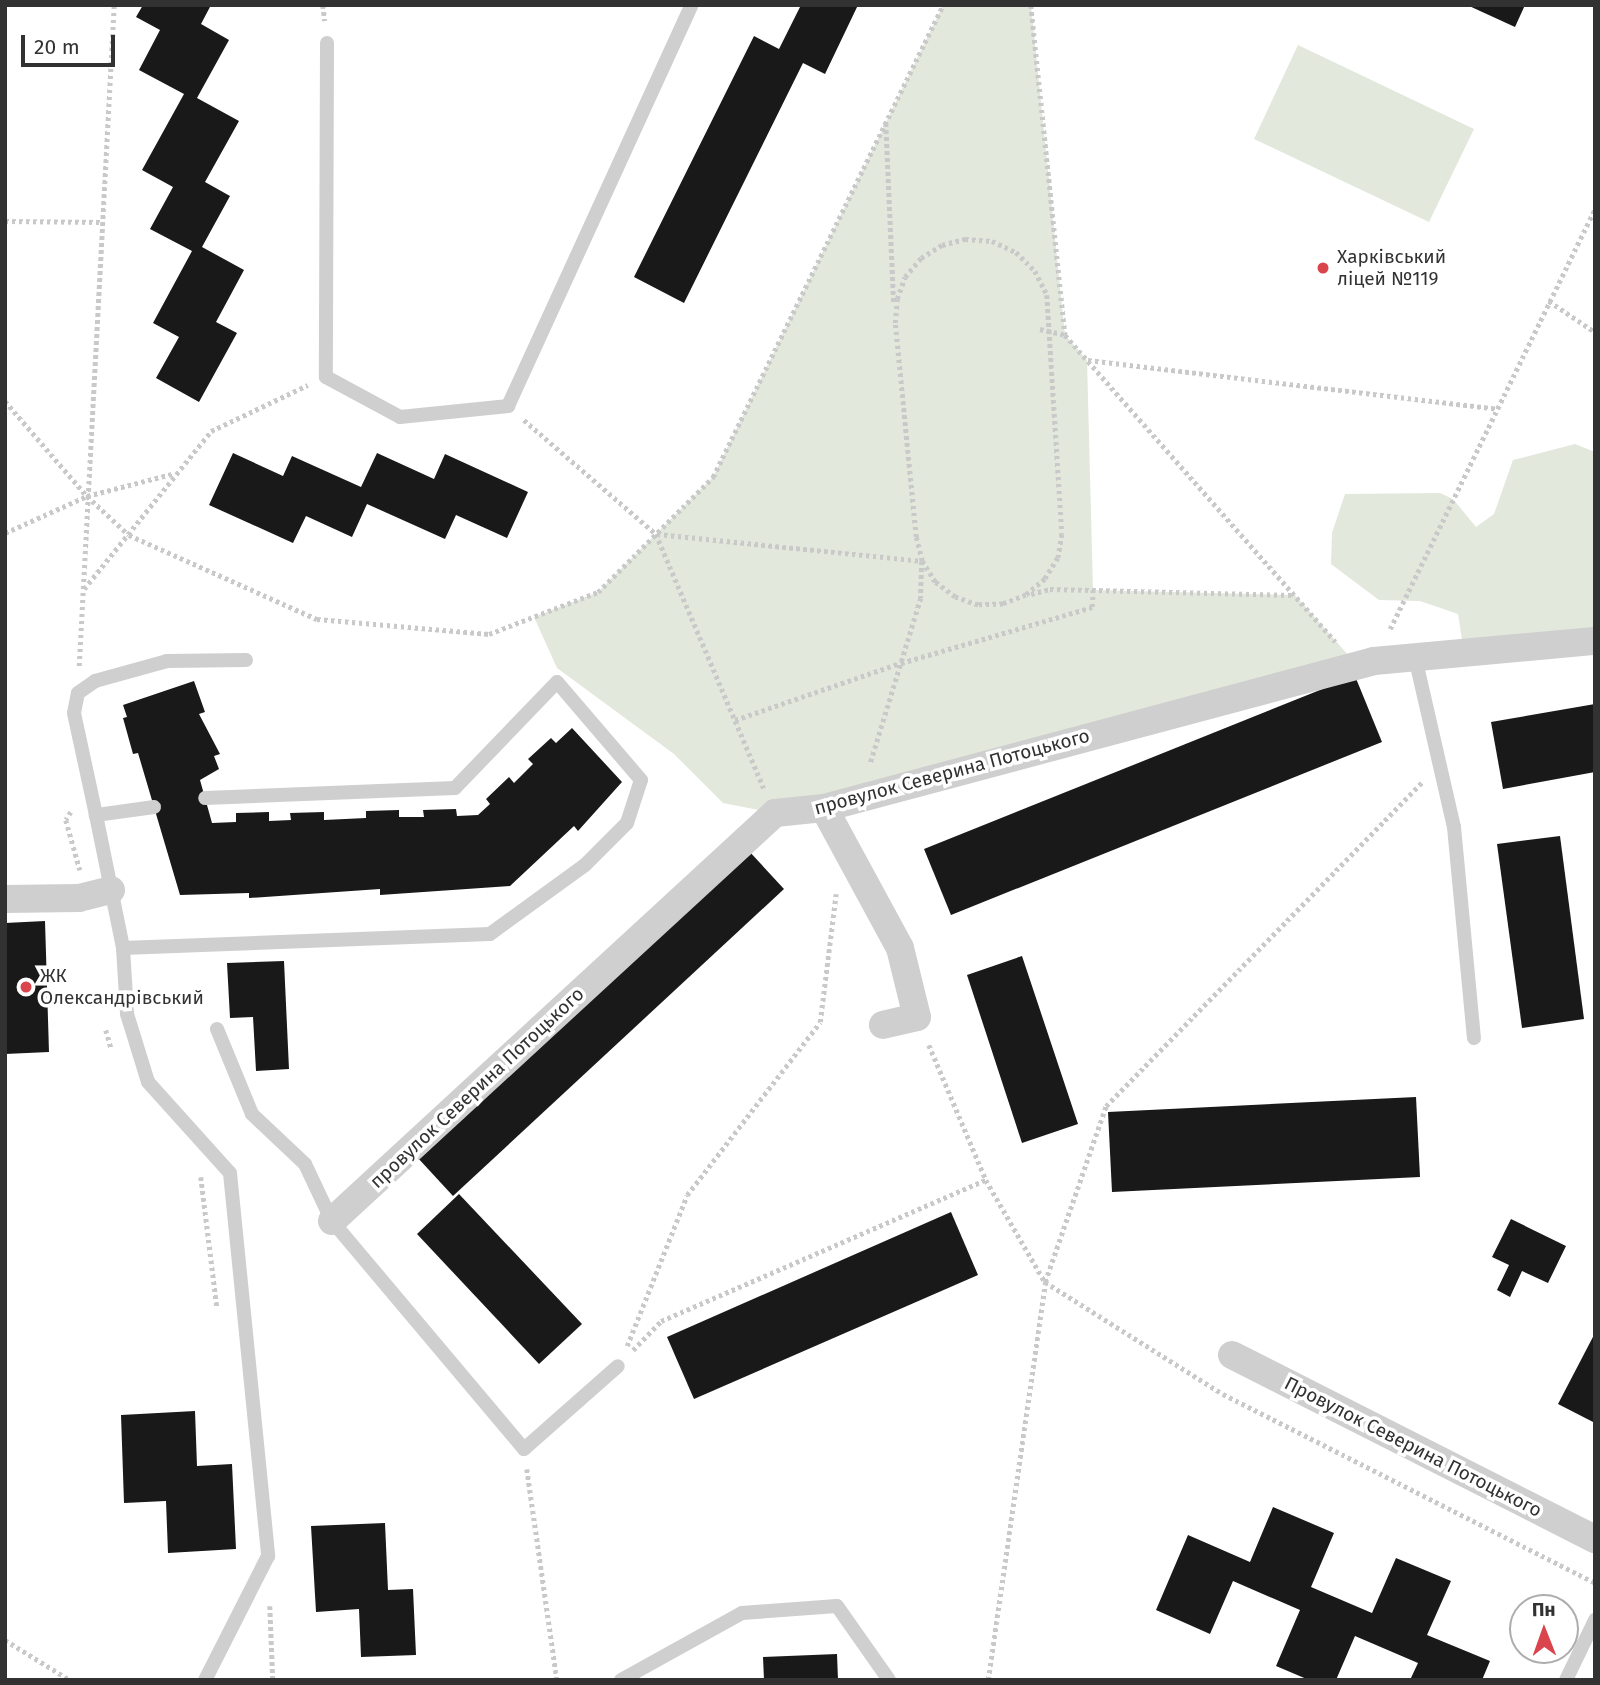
<!DOCTYPE html>
<html>
<head>
<meta charset="utf-8">
<style>
  body { margin:0 }
  #map { position:relative; width:1600px; height:1685px; overflow:hidden; background:#fff; font-family:"Fira Sans",sans-serif }
  div>[style] { position:absolute }
  [style*='--x'] { left:calc(var(--x)*1px); top:calc(var(--y)*1px); width:calc(var(--w)*1px); rotate:calc(var(--a)*1deg) }
  .green>* { inset:0; background:#e2e8dc }
  .building>* { inset:0; background:#191919 }
  .path>* { height:4.5px; margin-top:-2.25px; transform-origin:0; background:repeating-linear-gradient(90deg,#c9c9c9 0 3.5px,transparent 0 7px) }
  .lane>* { height:14px; margin:-7px; padding:0 7px; transform-origin:7px; border-radius:7px; background:#cfcfcf }
  .street>* { height:28px; margin:-14px; padding:0 14px; transform-origin:14px; border-radius:14px; background:#cfcfcf }
  .dots>* { width:19px; height:19px; translate:-50% -50%; box-sizing:border-box; border:4px solid #fff; border-radius:50% }
  span { translate:-50% -50%; white-space:nowrap; text-align:center; line-height:1.15; -webkit-text-stroke:7px #fff; paint-order:stroke }
  .poi-label { font-size:19px; color:#323232 }
  .left { translate:0 -50%; text-align:left }
  .street-label { font-size:19px; color:#323232 }
  .frame { position:absolute; inset:0; border:7px solid #323232; pointer-events:none }
  .north { position:absolute; left:1509px; top:1594px; width:70px; height:70px; box-sizing:border-box; background:#fff; border:2px solid #adadad; border-radius:50%; rotate:359deg; font-size:19px; font-weight:700; line-height:28px; text-align:center; color:#323232 }
  .north::after { content:''; display:block; margin:auto; width:24px; height:32px; background:#d9444d; clip-path:polygon(50% 0,100% 100%,50% 72%,0 100%) }
  .scale { position:absolute; left:21px; top:35px; width:94px; height:32px; box-sizing:border-box; border:4px solid #323232; border-top:0; padding-left:9px; font-size:21px; line-height:24px; white-space:nowrap; color:#323232; -webkit-text-stroke:5px #fff; paint-order:stroke }
</style>
</head>
<body>
<div id="map">
  <div class="green">
    <i style="clip-path:polygon(943px 5px,1031px 5px,1065px 335px,1087px 360px,1093px 590px,1295px 595px,1357px 665px,775px 813px,723px 803px,674px 754px,557px 668px,534px 617px,598px 592px,713px 477px)"></i>
    <i style="clip-path:polygon(1298px 45px,1474px 129px,1429px 222px,1254px 139px)"></i>
    <i style="clip-path:polygon(1575px 444px,1595px 452px,1595px 641px,1464px 653px,1458px 614px,1420px 601px,1379px 600px,1331px 564px,1332px 533px,1345px 494px,1440px 493px,1453px 499px,1476px 527px,1494px 514px,1513px 460px)"></i>
  </div>
  <div class="building">
    <i style="clip-path:polygon(143px 5px,211px 5px,201px 24px,229px 40px,197px 98px,239px 121px,205px 182px,230px 196px,202px 247px,244px 270px,216px 322px,237px 333px,199px 402px,156px 378px,179px 337px,153px 323px,192px 251px,150px 229px,173px 187px,142px 170px,184px 94px,139px 70px,160px 30px,136px 17px)"></i>
    <i style="clip-path:polygon(801px 5px,858px 5px,825px 74px,803px 63px,684px 303px,634px 277px,754px 36px,779px 49px)"></i>
    <i style="clip-path:polygon(1467px 5px,1525px 5px,1515px 27px)"></i>
    <i style="clip-path:polygon(233px 453px,283px 476px,292px 456px,361px 487px,377px 453px,434px 479px,445px 454px,528px 492px,507px 538px,456px 515px,445px 539px,367px 504px,352px 537px,306px 516px,293px 543px,209px 505px)"></i>
    <i style="clip-path:polygon(1355px 676px,1382px 742px,951px 915px,924px 849px)"></i>
    <i style="clip-path:polygon(194px 681px,205px 712px,199px 714px,220px 754px,214px 756px,219px 769px,200px 780px,212px 823px,236px 822px,236px 813px,269px 812px,269px 821px,291px 820px,290px 813px,324px 812px,324px 820px,366px 818px,366px 811px,399px 810px,399px 817px,424px 817px,423px 810px,456px 809px,457px 816px,478px 815px,490px 804px,486px 799px,509px 777px,514px 783px,533px 764px,528px 759px,551px 738px,556px 743px,572px 728px,622px 782px,578px 831px,574px 826px,510px 886px,380px 895px,380px 889px,249px 898px,249px 893px,180px 895px,138px 753px,133px 754px,123px 718px,127px 717px,123px 705px)"></i>
    <i style="clip-path:polygon(1595px 704px,1595px 772px,1503px 789px,1491px 722px)"></i>
    <i style="clip-path:polygon(1560px 836px,1584px 1019px,1522px 1028px,1497px 844px)"></i>
    <i style="clip-path:polygon(748px 850px,784px 889px,453px 1196px,417px 1157px)"></i>
    <i style="clip-path:polygon(45px 921px,49px 1052px,5px 1054px,5px 923px)"></i>
    <i style="clip-path:polygon(1022px 956px,1078px 1124px,1022px 1143px,967px 975px)"></i>
    <i style="clip-path:polygon(284px 961px,289px 1069px,256px 1071px,253px 1017px,230px 1018px,227px 963px)"></i>
    <i style="clip-path:polygon(1416px 1097px,1420px 1177px,1112px 1192px,1108px 1112px)"></i>
    <i style="clip-path:polygon(459px 1194px,582px 1324px,539px 1364px,417px 1234px)"></i>
    <i style="clip-path:polygon(951px 1212px,978px 1275px,694px 1399px,667px 1337px)"></i>
    <i style="clip-path:polygon(1511px 1219px,1566px 1246px,1548px 1283px,1522px 1271px,1510px 1297px,1497px 1290px,1509px 1265px,1492px 1257px)"></i>
    <i style="clip-path:polygon(1595px 1333px,1595px 1423px,1558px 1404px)"></i>
    <i style="clip-path:polygon(195px 1411px,197px 1466px,232px 1464px,236px 1549px,168px 1553px,166px 1501px,124px 1503px,121px 1415px)"></i>
    <i style="clip-path:polygon(1273px 1507px,1334px 1533px,1311px 1587px,1372px 1613px,1396px 1558px,1451px 1581px,1427px 1635px,1490px 1661px,1482px 1680px,1410px 1680px,1418px 1663px,1355px 1636px,1336px 1680px,1309px 1680px,1276px 1666px,1300px 1610px,1233px 1581px,1210px 1634px,1156px 1610px,1188px 1535px,1250px 1562px)"></i>
    <i style="clip-path:polygon(385px 1523px,388px 1590px,413px 1589px,416px 1655px,361px 1657px,359px 1609px,316px 1612px,311px 1526px)"></i>
    <i style="clip-path:polygon(837px 1654px,838px 1680px,764px 1680px,763px 1657px)"></i>
  </div>
  <div class="path">
    <i style="--x:323;--y:5;--w:16;--a:83"></i>
    <i style="--x:1031;--y:5;--w:332;--a:84.1"></i>
    <i style="--x:1065;--y:335;--w:409;--a:48.6"></i>
    <i style="--x:886;--y:123;--w:180;--a:87.5"></i>
    <i style="--x:5;--y:221;--w:97;--a:0.6"></i>
    <i style="--x:965;--y:239;--w:27;--a:4"></i>
    <i style="--x:992;--y:241;--w:26;--a:25"></i>
    <i style="--x:1016;--y:252;--w:27;--a:45"></i>
    <i style="--x:1035;--y:271;--w:27;--a:63"></i>
    <i style="--x:1047;--y:295;--w:239;--a:86.4"></i>
    <i style="--x:1062;--y:534;--w:24;--a:99"></i>
    <i style="--x:1058;--y:558;--w:25;--a:122"></i>
    <i style="--x:1045;--y:579;--w:25;--a:140"></i>
    <i style="--x:1026;--y:595;--w:25;--a:159"></i>
    <i style="--x:1003;--y:604;--w:25;--a:178"></i>
    <i style="--x:978;--y:605;--w:24;--a:-161"></i>
    <i style="--x:955;--y:597;--w:25;--a:-143"></i>
    <i style="--x:935;--y:582;--w:25;--a:-122"></i>
    <i style="--x:922;--y:561;--w:25;--a:-104"></i>
    <i style="--x:916;--y:537;--w:215;--a:-95.6"></i>
    <i style="--x:895;--y:323;--w:24;--a:-85"></i>
    <i style="--x:897;--y:299;--w:23;--a:-70"></i>
    <i style="--x:905;--y:277;--w:25;--a:-50"></i>
    <i style="--x:921;--y:258;--w:25;--a:-32"></i>
    <i style="--x:942;--y:245;--w:24;--a:-15"></i>
    <i style="--x:1549;--y:301;--w:55;--a:34"></i>
    <i style="--x:1040;--y:329;--w:26;--a:13"></i>
    <i style="--x:1088;--y:360;--w:412;--a:6.8"></i>
    <i style="--x:5;--y:401;--w:125;--a:49.2"></i>
    <i style="--x:87;--y:496;--w:57;--a:42.9"></i>
    <i style="--x:129;--y:535;--w:206;--a:24.1"></i>
    <i style="--x:317;--y:619;--w:173;--a:5"></i>
    <i style="--x:489;--y:634;--w:117;--a:-21.1"></i>
    <i style="--x:598;--y:592;--w:163;--a:-45"></i>
    <i style="--x:713;--y:477;--w:525;--a:-64.02"></i>
    <i style="--x:524;--y:420;--w:174;--a:40.8"></i>
    <i style="--x:656;--y:534;--w:276;--a:67"></i>
    <i style="--x:5;--y:533;--w:90;--a:-24.3"></i>
    <i style="--x:87;--y:496;--w:91;--a:-14.6"></i>
    <i style="--x:657;--y:534;--w:266;--a:5.8"></i>
    <i style="--x:922;--y:561;--w:37;--a:92"></i>
    <i style="--x:921;--y:598;--w:175;--a:107"></i>
    <i style="--x:84;--y:589;--w:203;--a:-51.2"></i>
    <i style="--x:211;--y:431;--w:107;--a:-25.4"></i>
    <i style="--x:1031;--y:594;--w:20;--a:-15"></i>
    <i style="--x:1050;--y:589;--w:244;--a:1.4"></i>
    <i style="--x:1390;--y:629;--w:468;--a:-64"></i>
    <i style="--x:79;--y:666;--w:662;--a:-86.97"></i>
    <i style="--x:735;--y:720;--w:176;--a:-19"></i>
    <i style="--x:901;--y:663;--w:199;--a:-16.3"></i>
    <i style="--x:1092;--y:607;--w:17;--a:-87"></i>
    <i style="--x:71;--y:812;--w:9;--a:122"></i>
    <i style="--x:66;--y:820;--w:52;--a:74.4"></i>
    <i style="--x:106;--y:1030;--w:19;--a:74"></i>
    <i style="--x:929;--y:1045;--w:147;--a:67.1"></i>
    <i style="--x:986;--y:1180;--w:118;--a:60"></i>
    <i style="--x:1045;--y:1282;--w:186;--a:-70.9"></i>
    <i style="--x:1106;--y:1106;--w:453;--a:-45.7"></i>
    <i style="--x:201;--y:1177;--w:131;--a:83"></i>
    <i style="--x:627;--y:1346;--w:162;--a:-68.3"></i>
    <i style="--x:687;--y:1195;--w:218;--a:-52.4"></i>
    <i style="--x:820;--y:1022;--w:129;--a:-82.9"></i>
    <i style="--x:633;--y:1350;--w:40;--a:-46"></i>
    <i style="--x:661;--y:1321;--w:354;--a:-23.5"></i>
    <i style="--x:527;--y:1469;--w:213;--a:81.9"></i>
    <i style="--x:270;--y:1606;--w:74;--a:87.7"></i>
    <i style="--x:5;--y:1640;--w:76;--a:31.6"></i>
    <i style="--x:988;--y:1680;--w:402;--a:-81.8"></i>
    <i style="--x:1045;--y:1282;--w:210;--a:32.2"></i>
    <i style="--x:1223;--y:1394;--w:417;--a:26.9"></i>
  </div>
  <div class="lane">
    <i style="--x:327;--y:43;--w:334;--a:90.2"></i>
    <i style="--x:326;--y:377;--w:84;--a:28.4"></i>
    <i style="--x:400;--y:417;--w:109;--a:-5.8"></i>
    <i style="--x:508;--y:406;--w:441;--a:-65.4"></i>
    <i style="--x:1415;--y:657;--w:174;--a:77.1"></i>
    <i style="--x:1454;--y:827;--w:212;--a:84.6"></i>
    <i style="--x:154;--y:807;--w:59;--a:172.1"></i>
    <i style="--x:96;--y:815;--w:136;--a:78.5"></i>
    <i style="--x:123;--y:948;--w:66;--a:86.5"></i>
    <i style="--x:127;--y:1014;--w:71;--a:72.8"></i>
    <i style="--x:148;--y:1082;--w:122;--a:48"></i>
    <i style="--x:230;--y:1173;--w:385;--a:84.3"></i>
    <i style="--x:268;--y:1556;--w:139;--a:116.9"></i>
    <i style="--x:96;--y:815;--w:104;--a:-102.2"></i>
    <i style="--x:74;--y:713;--w:20;--a:-79"></i>
    <i style="--x:78;--y:693;--w:21;--a:-35"></i>
    <i style="--x:95;--y:681;--w:75;--a:-15.5"></i>
    <i style="--x:167;--y:661;--w:79;--a:-0.7"></i>
    <i style="--x:123;--y:948;--w:367;--a:-2.2"></i>
    <i style="--x:490;--y:934;--w:117;--a:-36"></i>
    <i style="--x:585;--y:865;--w:59;--a:-45"></i>
    <i style="--x:627;--y:823;--w:45;--a:-72"></i>
    <i style="--x:641;--y:780;--w:129;--a:-130.6"></i>
    <i style="--x:557;--y:682;--w:147;--a:133.9"></i>
    <i style="--x:455;--y:788;--w:250;--a:177.7"></i>
    <i style="--x:217;--y:1029;--w:92;--a:67.6"></i>
    <i style="--x:252;--y:1114;--w:73;--a:43.3"></i>
    <i style="--x:305;--y:1164;--w:63;--a:64.7"></i>
    <i style="--x:332;--y:1221;--w:298;--a:49.9"></i>
    <i style="--x:524;--y:1449;--w:125;--a:-41.4"></i>
    <i style="--x:621;--y:1680;--w:138;--a:-29"></i>
    <i style="--x:742;--y:1613;--w:95;--a:-4.2"></i>
    <i style="--x:837;--y:1606;--w:90;--a:54.9"></i>
    <i style="--x:1566;--y:1680;--w:67;--a:-64.2"></i>
  </div>
  <div class="street">
    <i style="--x:824;--y:808;--w:159;--a:61.5"></i>
    <i style="--x:900;--y:948;--w:71;--a:76.2"></i>
    <i style="--x:917;--y:1017;--w:35;--a:167"></i>
    <i style="--x:5;--y:899;--w:74;--a:-0.8"></i>
    <i style="--x:79;--y:898;--w:33;--a:-14"></i>
    <i style="--x:332;--y:1221;--w:602;--a:-42.64"></i>
    <i style="--x:775;--y:813;--w:49;--a:-5.8"></i>
    <i style="--x:824;--y:808;--w:569;--a:-14.96"></i>
    <i style="--x:1374;--y:661;--w:222;--a:-5.2"></i>
    <i style="--x:1232;--y:1355;--w:407;--a:26.9"></i>
  </div>
  <div class="dots">
    <i style="left:1323px;top:268px;background:#d9444d"></i>
    <i style="left:26px;top:987px;background:#d9444d"></i>
  </div>
  <div class="poi-label">
    <span class="left" style="left:1337px;top:268px">Харківський<br>ліцей №119</span>
    <span class="left" style="left:40px;top:987px">ЖК<br>Олександрівський</span>
  </div>
  <div class="street-label">
    <span style="left:952px;top:772px;rotate:-15deg">провулок Северина Потоцького</span>
    <span style="left:477px;top:1088px;rotate:-43deg">провулок Северина Потоцького</span>
    <span style="left:1413px;top:1447px;rotate:27deg">Провулок Северина Потоцького</span>
  </div>
  <div class="frame"></div>
  <div class="north">Пн</div>
  <div class="scale">20 m</div>
</div>
</body>
</html>
